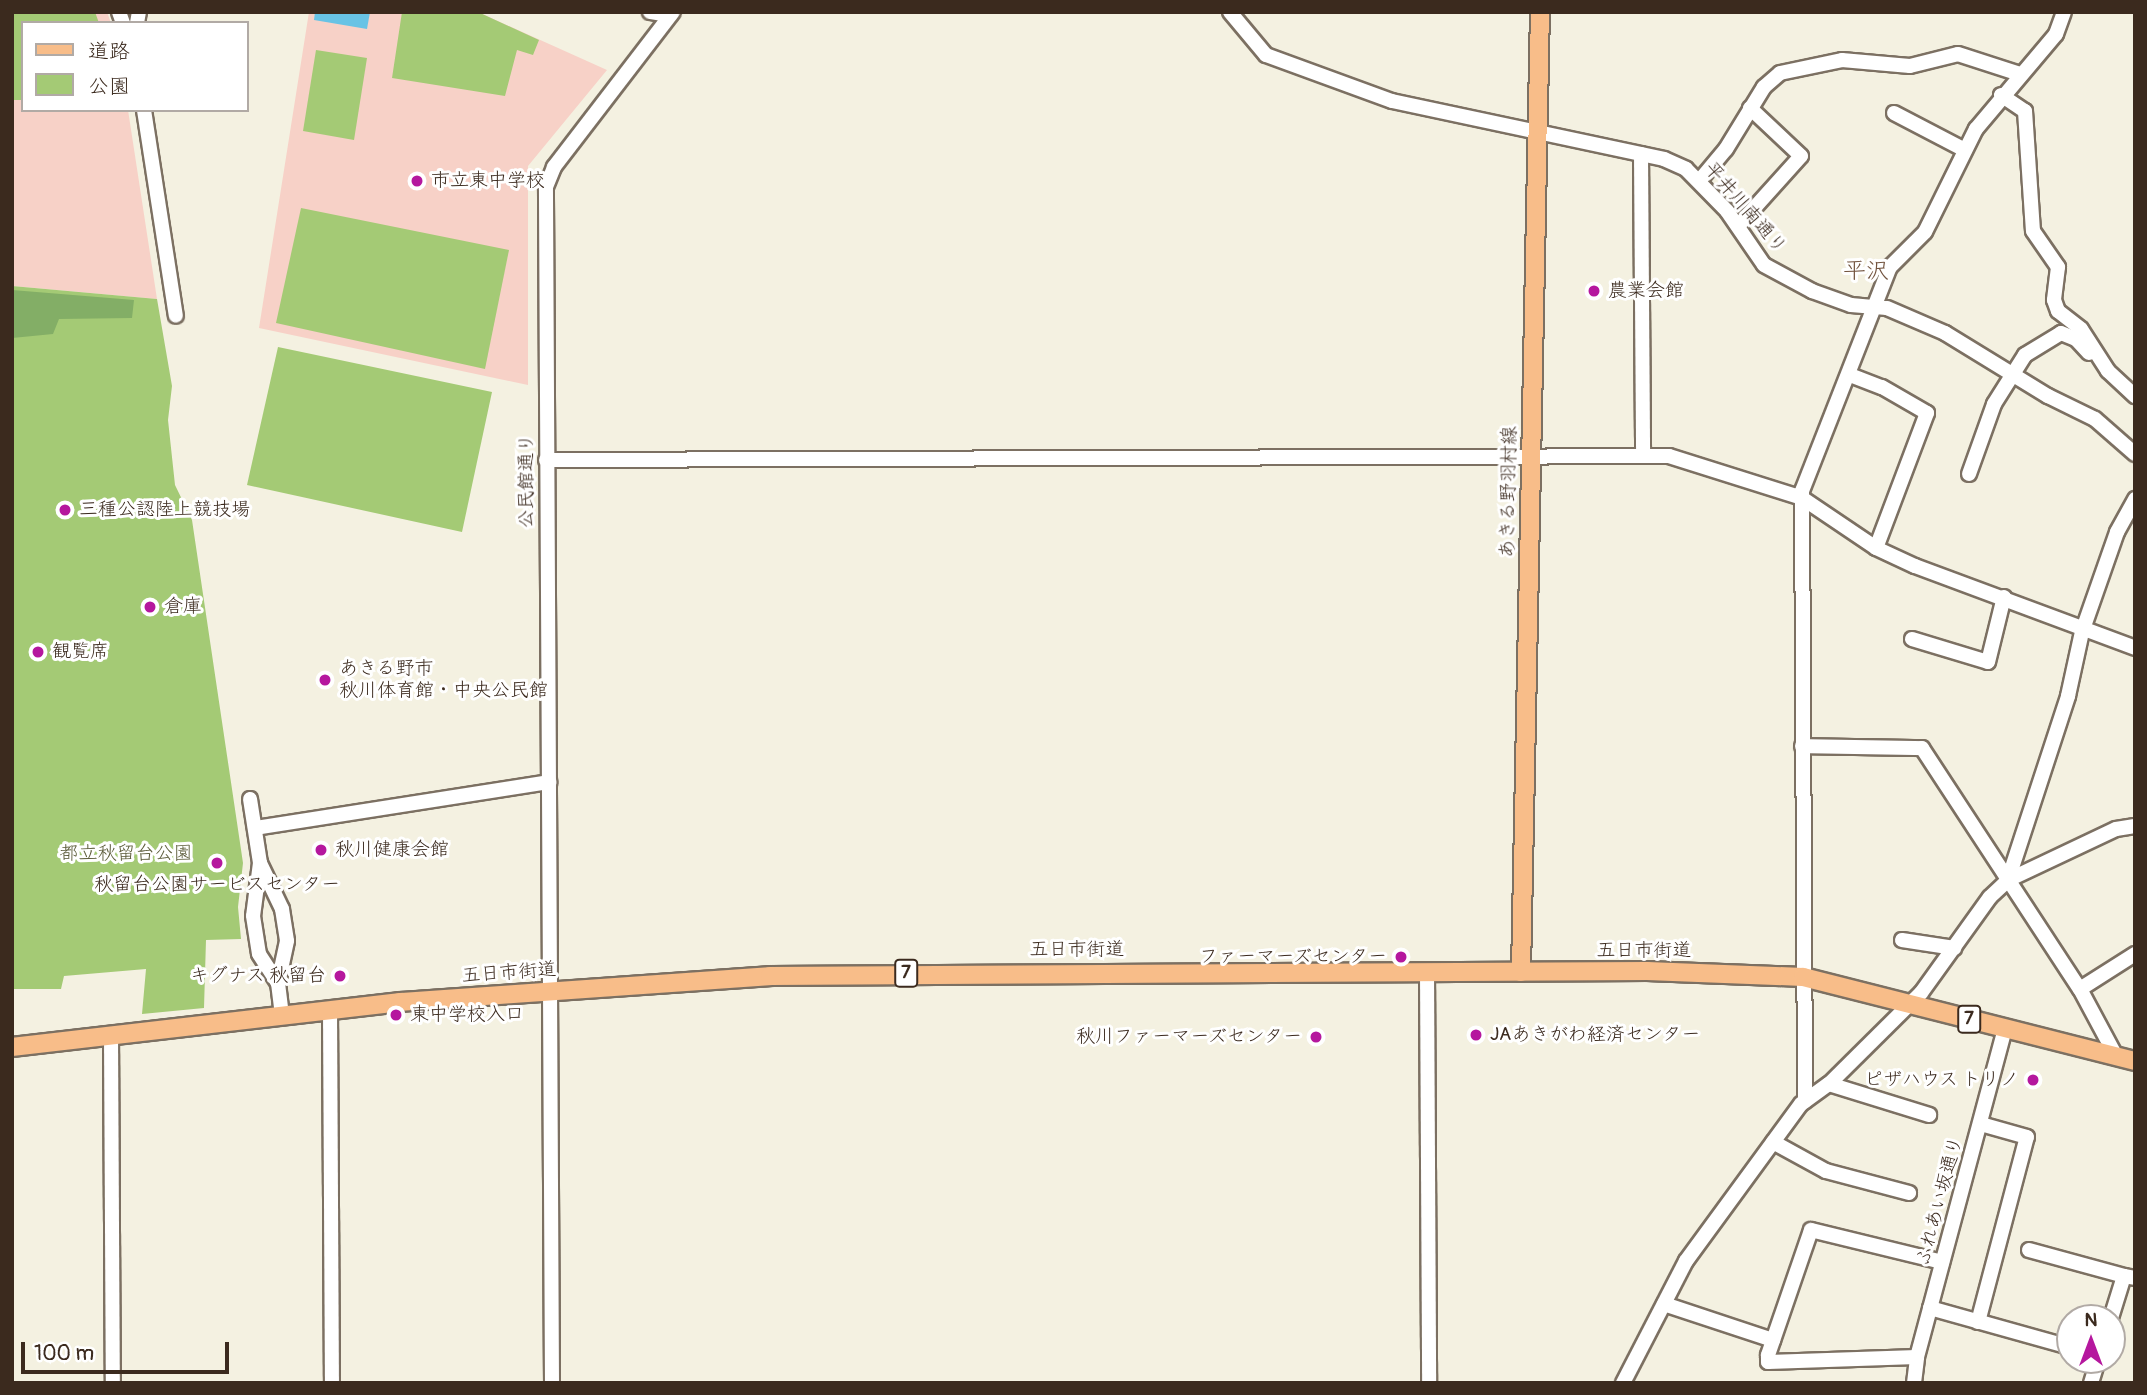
<!DOCTYPE html>
<html>
<head>
<meta charset="utf-8">
<style>
  body { margin:0 }
  #map { position:relative; width:2147px; height:1395px; overflow:hidden; background:#f4f1e1; font-family:Pangolin,"Klee One",sans-serif }
  div>[style] { position:absolute }
  [style*='--x'] { left:calc(var(--x)*1px); top:calc(var(--y)*1px); width:calc(var(--w)*1px); rotate:calc(var(--a)*1deg) }
  .built>* { inset:0; background:#f7d1c7 }
  .green>* { inset:0; background:#a4ca75 }
  .forest>* { inset:0; background:#83ae66 }
  .water>* { inset:0; background:#68c3e5 }
  .roads { filter:drop-shadow(2px 0 #7c7062) drop-shadow(-2px 0 #7c7062) drop-shadow(0 2px #7c7062) drop-shadow(0 -2px #7c7062) }
  .minor>* { height:14px; margin:-7px; padding:0 7px; transform-origin:7px; border-radius:7px; background:#fff }
  .major>* { height:18px; margin:-9px; padding:0 9px; transform-origin:9px; border-radius:9px; background:#f8bd89 }
  .dots>* { width:19px; height:19px; translate:-50% -50%; box-sizing:border-box; border:4px solid #fff; border-radius:50% }
  span { translate:-50% -50%; white-space:nowrap; text-align:center; line-height:1.15; -webkit-text-stroke:6px #fff; paint-order:stroke }
  .shield-label span { padding:2px 5px; background:#fff; border:2px solid; border-radius:5px; -webkit-text-stroke-width:0 }
  .shield-label { font-size:18px; color:#3b2a1e; font-weight:700 }
  .poi-label { font-size:19px; color:#3b2a1e }
  .left { translate:0 -50%; text-align:left }
  .right { translate:-100% -50%; text-align:right }
  .street-label { font-size:19px; color:#3b2a1e }
  .park-label { font-size:19px; color:#5a5a38 }
  .quarter-label { font-size:23px; color:#72533e }
  .frame { position:absolute; inset:0; border:14px solid #3b2a1e; pointer-events:none }
  .legend { position:absolute; left:21px; top:21px; width:228px; height:91px; box-sizing:border-box; background:#fff; border:2px solid #b1aaa5; margin:0; padding:9px 12px; list-style:none; font-size:21px; color:#3b2a1e }
  .legend li { display:flex; align-items:center; gap:14px; height:35px }
  .legend b { width:35px; border:2px solid #b1aaa5 }
  .north { position:absolute; left:2056px; top:1304px; width:70px; height:70px; box-sizing:border-box; background:#fff; border:2px solid #b1aaa5; border-radius:50%; rotate:0deg; font-size:19px; font-weight:700; line-height:28px; text-align:center; color:#3b2a1e }
  .north::after { content:''; display:block; margin:auto; width:24px; height:32px; background:#b5179e; clip-path:polygon(50% 0,100% 100%,50% 72%,0 100%) }
  .scale { position:absolute; left:21px; top:1342px; width:208px; height:32px; box-sizing:border-box; border:4px solid #3b2a1e; border-top:0; padding-left:9px; font-size:21px; line-height:24px; white-space:nowrap; color:#3b2a1e; -webkit-text-stroke:5px #fff; paint-order:stroke }
</style>
</head>
<body>
<div id="map">
  <div class="built">
    <i style="clip-path:polygon(12px 12px,107px 12px,111px 23px,23px 23px,23px 110px,128px 110px,157px 299px,12px 286px)"></i>
    <i style="clip-path:polygon(309px 12px,478px 12px,607px 70px,528px 166px,528px 385px,259px 328px)"></i>
  </div>
  <div class="green">
    <i style="clip-path:polygon(12px 12px,95px 12px,99px 23px,23px 23px,23px 100px,12px 100px)"></i>
    <i style="clip-path:polygon(402px 12px,478px 12px,539px 40px,533px 55px,517px 50px,505px 96px,392px 78px)"></i>
    <i style="clip-path:polygon(316px 50px,367px 58px,354px 140px,303px 131px)"></i>
    <i style="clip-path:polygon(301px 208px,509px 250px,485px 369px,276px 323px)"></i>
    <i style="clip-path:polygon(12px 286px,157px 299px,172px 386px,168px 420px,175px 485px,192px 520px,243px 863px,238px 907px,241px 939px,206px 940px,204px 1008px,142px 1014px,146px 969px,64px 976px,61px 989px,12px 989px)"></i>
    <i style="clip-path:polygon(278px 347px,492px 392px,462px 532px,247px 485px)"></i>
  </div>
  <div class="forest">
    <i style="clip-path:polygon(12px 290px,134px 300px,132px 318px,59px 319px,53px 334px,12px 338px)"></i>
  </div>
  <div class="water">
    <i style="clip-path:polygon(315px 12px,370px 12px,367px 29px,314px 20px)"></i>
  </div>
  <div class="roads">
    <div class="minor">
      <i style="--x:119;--y:12;--w:12;--a:70"></i>
      <i style="--x:650;--y:12;--w:20;--a:9"></i>
      <i style="--x:1230;--y:12;--w:56;--a:50.1"></i>
      <i style="--x:1266;--y:55;--w:134;--a:20.1"></i>
      <i style="--x:1392;--y:101;--w:278;--a:12"></i>
      <i style="--x:1664;--y:159;--w:24;--a:24"></i>
      <i style="--x:1686;--y:169;--w:59;--a:45.7"></i>
      <i style="--x:1727;--y:211;--w:65;--a:55.6"></i>
      <i style="--x:1764;--y:265;--w:55;--a:28.4"></i>
      <i style="--x:1812;--y:291;--w:41;--a:19.7"></i>
      <i style="--x:1851;--y:305;--w:36;--a:5"></i>
      <i style="--x:1887;--y:308;--w:63;--a:23.3"></i>
      <i style="--x:1945;--y:333;--w:121;--a:31.5"></i>
      <i style="--x:2048;--y:396;--w:52;--a:26.1"></i>
      <i style="--x:2095;--y:419;--w:53;--a:41.2"></i>
      <i style="--x:137;--y:23;--w:11;--a:-80"></i>
      <i style="--x:2001;--y:95;--w:29;--a:34"></i>
      <i style="--x:2025;--y:111;--w:120;--a:86.2"></i>
      <i style="--x:2033;--y:231;--w:44;--a:55.2"></i>
      <i style="--x:2058;--y:267;--w:33;--a:97"></i>
      <i style="--x:2054;--y:300;--w:12;--a:70"></i>
      <i style="--x:2058;--y:311;--w:29;--a:38"></i>
      <i style="--x:2081;--y:329;--w:50;--a:57.3"></i>
      <i style="--x:2108;--y:371;--w:37;--a:43"></i>
      <i style="--x:144;--y:110;--w:208;--a:81.2"></i>
      <i style="--x:1894;--y:113;--w:80;--a:27.5"></i>
      <i style="--x:1641;--y:154;--w:301;--a:89.6"></i>
      <i style="--x:1700;--y:180;--w:40;--a:-50"></i>
      <i style="--x:1726;--y:149;--w:73;--a:-58.5"></i>
      <i style="--x:1764;--y:87;--w:21;--a:-41"></i>
      <i style="--x:1780;--y:73;--w:63;--a:-11.8"></i>
      <i style="--x:1842;--y:60;--w:68;--a:5"></i>
      <i style="--x:1910;--y:66;--w:49;--a:-14"></i>
      <i style="--x:1958;--y:54;--w:65;--a:17.9"></i>
      <i style="--x:1738;--y:226;--w:94;--a:-48"></i>
      <i style="--x:1801;--y:156;--w:70;--a:-136.7"></i>
      <i style="--x:1850;--y:375;--w:34;--a:21"></i>
      <i style="--x:1882;--y:387;--w:52;--a:30"></i>
      <i style="--x:1927;--y:413;--w:144;--a:110.7"></i>
      <i style="--x:546;--y:460;--w:1123;--a:-0.2"></i>
      <i style="--x:1669;--y:456;--w:139;--a:17.5"></i>
      <i style="--x:1802;--y:498;--w:89;--a:34"></i>
      <i style="--x:1876;--y:548;--w:43;--a:24.8"></i>
      <i style="--x:1915;--y:566;--w:235;--a:20.4"></i>
      <i style="--x:1969;--y:474;--w:74;--a:-70.3"></i>
      <i style="--x:1994;--y:404;--w:58;--a:-57.7"></i>
      <i style="--x:2025;--y:355;--w:42;--a:-31.4"></i>
      <i style="--x:2061;--y:333;--w:16;--a:22"></i>
      <i style="--x:2076;--y:339;--w:19;--a:47"></i>
      <i style="--x:1912;--y:639;--w:79;--a:16.8"></i>
      <i style="--x:1988;--y:662;--w:67;--a:-76.2"></i>
      <i style="--x:1802;--y:746;--w:120;--a:1"></i>
      <i style="--x:1922;--y:748;--w:288;--a:56.8"></i>
      <i style="--x:2080;--y:989;--w:78;--a:61.8"></i>
      <i style="--x:250;--y:799;--w:65;--a:81.1"></i>
      <i style="--x:260;--y:863;--w:53;--a:97.5"></i>
      <i style="--x:253;--y:916;--w:38;--a:81"></i>
      <i style="--x:259;--y:954;--w:35;--a:57"></i>
      <i style="--x:255;--y:828;--w:298;--a:-8.9"></i>
      <i style="--x:260;--y:863;--w:51;--a:64.4"></i>
      <i style="--x:282;--y:909;--w:32;--a:81"></i>
      <i style="--x:287;--y:941;--w:43;--a:102.1"></i>
      <i style="--x:278;--y:983;--w:33;--a:83"></i>
      <i style="--x:2008;--y:880;--w:194;--a:-71.9"></i>
      <i style="--x:2068;--y:696;--w:66;--a:-77.7"></i>
      <i style="--x:2082;--y:632;--w:106;--a:-70.7"></i>
      <i style="--x:2117;--y:532;--w:38;--a:-61"></i>
      <i style="--x:1902;--y:940;--w:53;--a:8.7"></i>
      <i style="--x:1427;--y:971;--w:412;--a:89.7"></i>
      <i style="--x:2080;--y:989;--w:65;--a:-32.5"></i>
      <i style="--x:330;--y:1010;--w:373;--a:89.7"></i>
      <i style="--x:111;--y:1035;--w:348;--a:89.7"></i>
      <i style="--x:1829;--y:1084;--w:105;--a:17.2"></i>
      <i style="--x:1805;--y:1101;--w:610;--a:-90.28"></i>
      <i style="--x:1802;--y:491;--w:241;--a:-68.6"></i>
      <i style="--x:1890;--y:267;--w:49;--a:-45"></i>
      <i style="--x:1925;--y:232;--w:115;--a:-63.7"></i>
      <i style="--x:1976;--y:129;--w:124;--a:-49.9"></i>
      <i style="--x:2056;--y:34;--w:23;--a:-70"></i>
      <i style="--x:1773;--y:1142;--w:60;--a:28.7"></i>
      <i style="--x:1826;--y:1171;--w:86;--a:14.8"></i>
      <i style="--x:2029;--y:1250;--w:98;--a:15.3"></i>
      <i style="--x:1664;--y:1304;--w:115;--a:18.3"></i>
      <i style="--x:1930;--y:1308;--w:145;--a:15.6"></i>
      <i style="--x:2111;--y:1318;--w:44;--a:-72.8"></i>
      <i style="--x:2124;--y:1276;--w:11;--a:10"></i>
      <i style="--x:1978;--y:1322;--w:191;--a:-75.2"></i>
      <i style="--x:2027;--y:1137;--w:48;--a:-164.2"></i>
      <i style="--x:1917;--y:1357;--w:149;--a:178.1"></i>
      <i style="--x:1768;--y:1362;--w:7;--a:-90"></i>
      <i style="--x:1768;--y:1355;--w:132;--a:-71"></i>
      <i style="--x:1811;--y:1230;--w:135;--a:13.7"></i>
      <i style="--x:552;--y:1383;--w:1196;--a:-90.29"></i>
      <i style="--x:546;--y:187;--w:22;--a:-68"></i>
      <i style="--x:554;--y:167;--w:195;--a:-52.5"></i>
      <i style="--x:1623;--y:1383;--w:137;--a:-62.7"></i>
      <i style="--x:1686;--y:1261;--w:195;--a:-53.8"></i>
      <i style="--x:1801;--y:1104;--w:34;--a:-36"></i>
      <i style="--x:1829;--y:1084;--w:129;--a:-44.7"></i>
      <i style="--x:1921;--y:993;--w:118;--a:-54.3"></i>
      <i style="--x:1990;--y:897;--w:25;--a:-43"></i>
      <i style="--x:2008;--y:880;--w:119;--a:-25.3"></i>
      <i style="--x:2116;--y:829;--w:19;--a:-9"></i>
      <i style="--x:1914;--y:1383;--w:26;--a:-83"></i>
      <i style="--x:1917;--y:1357;--w:340;--a:-75"></i>
      <i style="--x:2091;--y:1383;--w:24;--a:-73"></i>
    </div>
    <div class="major">
      <i style="--x:1521;--y:972;--w:960;--a:-88.87"></i>
      <i style="--x:12;--y:1047;--w:391;--a:-6.6"></i>
      <i style="--x:400;--y:1002;--w:371;--a:-4"></i>
      <i style="--x:770;--y:976;--w:877;--a:-0.33"></i>
      <i style="--x:1647;--y:971;--w:156;--a:2.2"></i>
      <i style="--x:1803;--y:977;--w:342;--a:14.2"></i>
    </div>
  </div>
  <div class="dots">
    <i style="left:417px;top:181px;background:#b5179e"></i>
    <i style="left:1594px;top:291px;background:#b5179e"></i>
    <i style="left:65px;top:510px;background:#b5179e"></i>
    <i style="left:150px;top:607px;background:#b5179e"></i>
    <i style="left:38px;top:652px;background:#b5179e"></i>
    <i style="left:325px;top:680px;background:#b5179e"></i>
    <i style="left:321px;top:850px;background:#b5179e"></i>
    <i style="left:217px;top:863px;background:#b5179e"></i>
    <i style="left:1401px;top:957px;background:#b5179e"></i>
    <i style="left:340px;top:976px;background:#b5179e"></i>
    <i style="left:396px;top:1015px;background:#b5179e"></i>
    <i style="left:1476px;top:1035px;background:#b5179e"></i>
    <i style="left:1316px;top:1037px;background:#b5179e"></i>
    <i style="left:2033px;top:1080px;background:#b5179e"></i>
  </div>
  <div class="shield-label">
    <span style="left:906px;top:973px">7</span>
    <span style="left:1969px;top:1019px">7</span>
  </div>
  <div class="poi-label">
    <span class="left" style="left:431px;top:181px">市立東中学校</span>
    <span class="left" style="left:1608px;top:291px">農業会館</span>
    <span class="left" style="left:79px;top:510px">三種公認陸上競技場</span>
    <span class="left" style="left:164px;top:607px">倉庫</span>
    <span class="left" style="left:52px;top:652px">観覧席</span>
    <span class="left" style="left:339px;top:680px">あきる野市<br>秋川体育館・中央公民館</span>
    <span class="left" style="left:335px;top:850px">秋川健康会館</span>
    <span style="left:217px;top:885px">秋留台公園サービスセンター</span>
    <span class="right" style="left:1387px;top:957px">ファーマーズセンター</span>
    <span class="right" style="left:326px;top:976px">キグナス 秋留台</span>
    <span class="left" style="left:410px;top:1015px">東中学校入口</span>
    <span class="left" style="left:1490px;top:1035px">JAあきがわ経済センター</span>
    <span class="right" style="left:1302px;top:1037px">秋川ファーマーズセンター</span>
    <span class="right" style="left:2019px;top:1080px">ピザハウス トリノ</span>
  </div>
  <div class="street-label">
    <span style="left:1745px;top:208px;rotate:49deg">平井川南通り</span>
    <span style="left:527px;top:481px;rotate:-90deg">公民館通り</span>
    <span style="left:1509px;top:492px;rotate:-89deg">あきる野羽村線</span>
    <span style="left:1077px;top:950px">五日市街道</span>
    <span style="left:1644px;top:951px">五日市街道</span>
    <span style="left:509px;top:973px;rotate:-4deg">五日市街道</span>
    <span style="left:1940px;top:1201px;rotate:-75deg">ふれあい坂通り</span>
  </div>
  <div class="park-label">
    <span style="left:126px;top:854px">都立秋留台公園</span>
  </div>
  <div class="quarter-label">
    <span style="left:1866px;top:271px">平沢</span>
  </div>
  <div class="frame"></div>
  <ul class="legend">
  <li><b style="height:9px;background:#f8bd89"></b>道路</li>
  <li><b style="height:19px;background:#a4ca75"></b>公園</li>
  </ul>
  <div class="north">N</div>
  <div class="scale">100 m</div>
</div>
</body>
</html>
